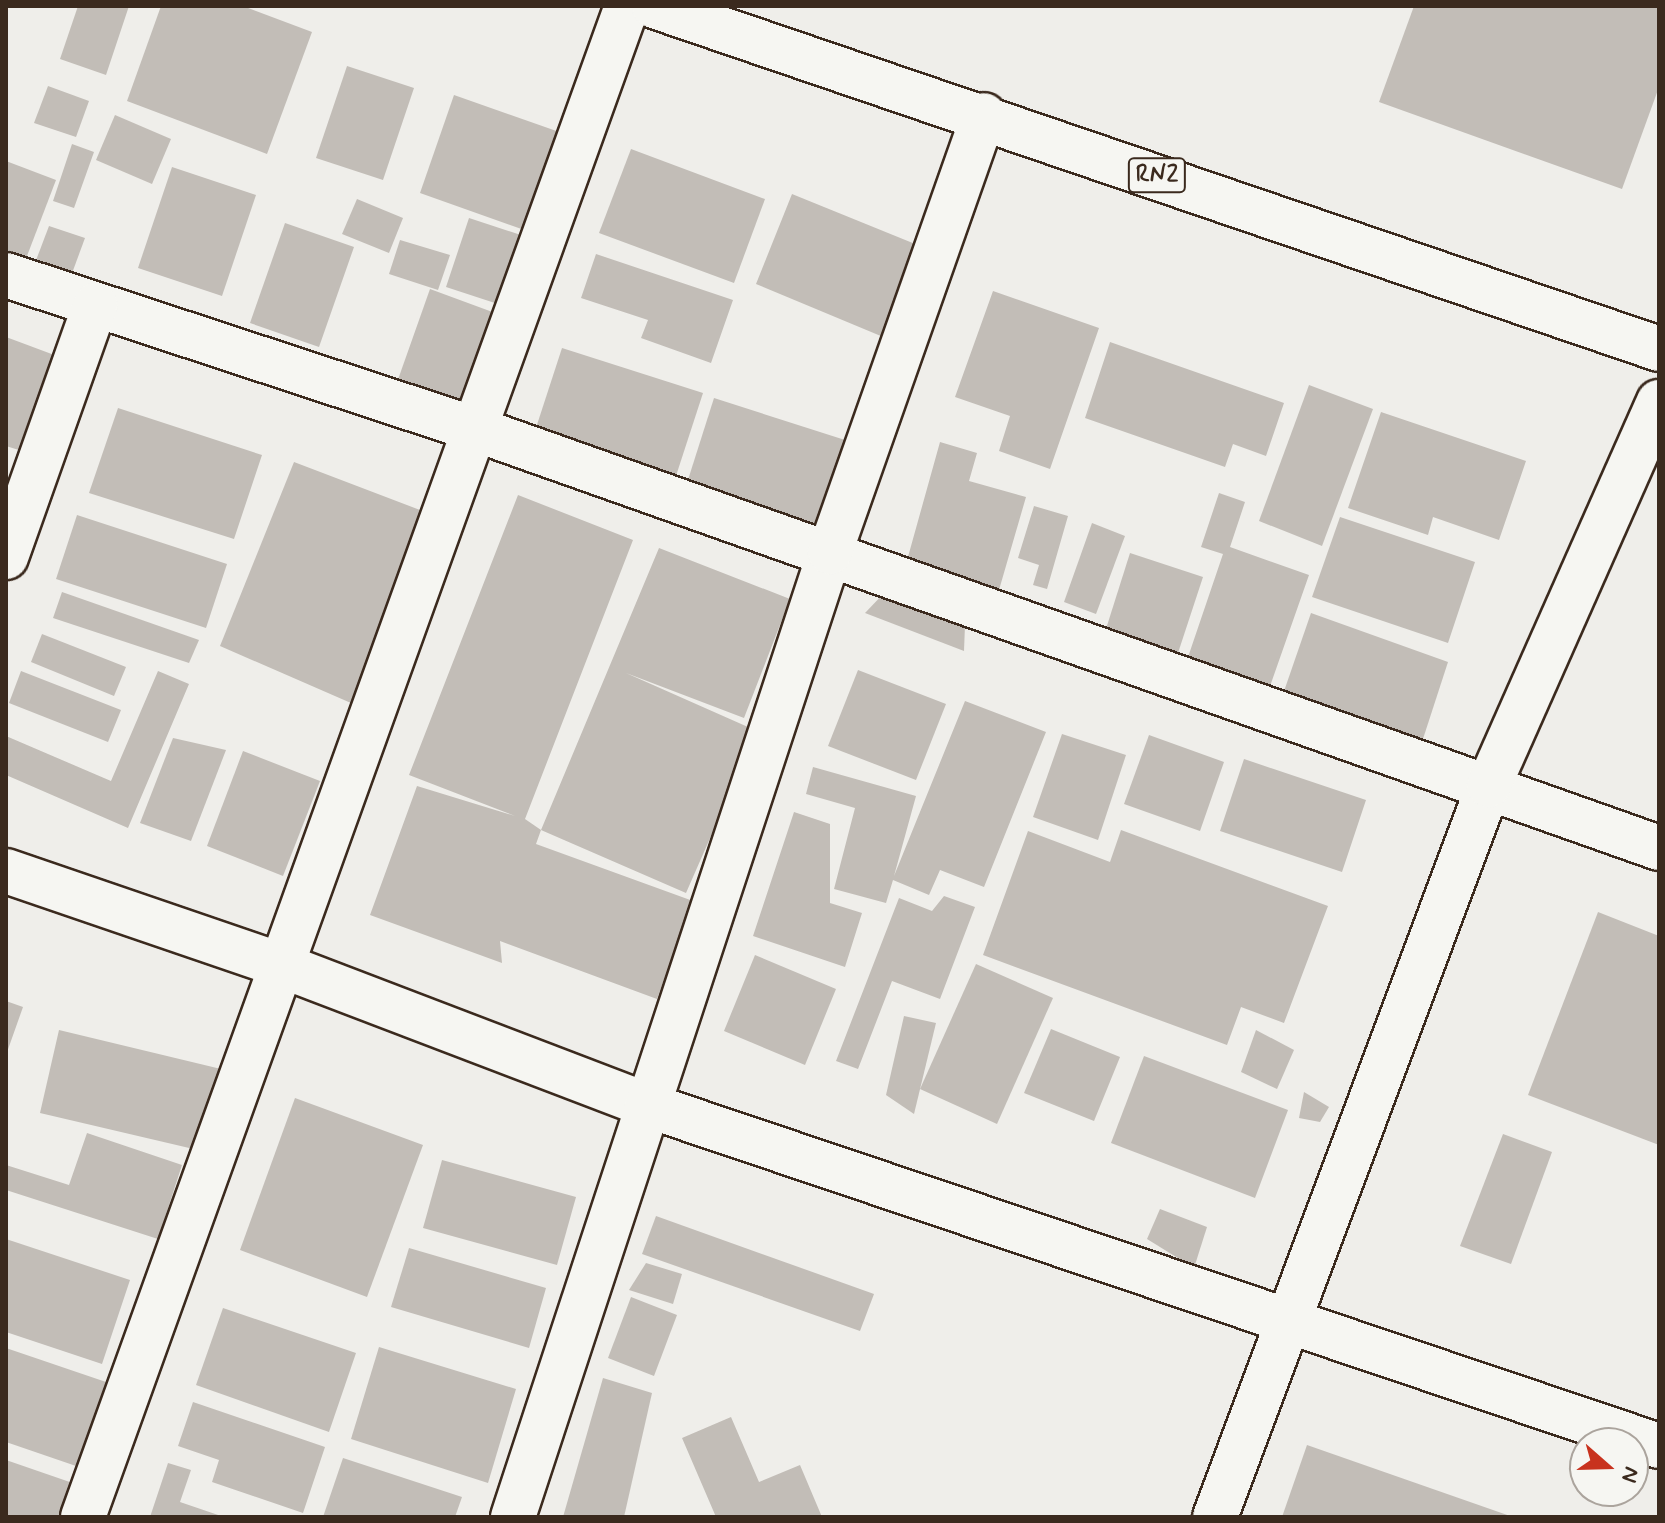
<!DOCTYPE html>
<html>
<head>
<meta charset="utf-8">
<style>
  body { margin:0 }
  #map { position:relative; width:1665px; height:1523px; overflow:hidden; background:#efeeea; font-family:Mynerve,sans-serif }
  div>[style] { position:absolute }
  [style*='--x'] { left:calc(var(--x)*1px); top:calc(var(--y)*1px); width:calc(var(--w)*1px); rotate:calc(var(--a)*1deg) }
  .building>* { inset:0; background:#c2bdb7 }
  .roads { filter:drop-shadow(2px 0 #3b2a1e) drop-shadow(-2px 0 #3b2a1e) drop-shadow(0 2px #3b2a1e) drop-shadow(0 -2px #3b2a1e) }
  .street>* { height:44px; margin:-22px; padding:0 22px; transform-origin:22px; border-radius:22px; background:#f6f6f2 }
  .highway>* { height:44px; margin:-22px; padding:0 22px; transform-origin:22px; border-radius:22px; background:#f6f6f2 }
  span { translate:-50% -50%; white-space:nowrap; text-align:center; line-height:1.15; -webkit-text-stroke:6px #f6f6f2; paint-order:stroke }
  .shield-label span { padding:2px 6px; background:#f6f6f2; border:2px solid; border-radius:6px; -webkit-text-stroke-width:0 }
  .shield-label { font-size:24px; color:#3b2a1e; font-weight:700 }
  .frame { position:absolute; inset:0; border:8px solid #3b2a1e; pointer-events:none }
  .north { position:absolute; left:1569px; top:1427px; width:80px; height:80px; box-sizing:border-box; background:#f6f6f2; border:2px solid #aba49d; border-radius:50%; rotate:110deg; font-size:22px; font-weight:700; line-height:32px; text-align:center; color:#3b2a1e }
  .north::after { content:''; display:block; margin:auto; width:28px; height:36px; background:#c8321e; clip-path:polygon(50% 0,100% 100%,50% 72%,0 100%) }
</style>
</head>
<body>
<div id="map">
  <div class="building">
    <i style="clip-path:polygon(78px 6px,129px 6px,106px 75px,60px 59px)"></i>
    <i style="clip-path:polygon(161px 6px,243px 6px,312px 32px,267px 154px,127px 101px)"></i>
    <i style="clip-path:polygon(1414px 6px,1659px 6px,1659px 87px,1622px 189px,1379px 102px)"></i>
    <i style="clip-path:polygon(347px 66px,414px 88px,383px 180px,316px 158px)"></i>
    <i style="clip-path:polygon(48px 86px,89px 101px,76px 137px,34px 123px)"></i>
    <i style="clip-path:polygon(454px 95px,565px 134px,530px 232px,420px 193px)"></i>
    <i style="clip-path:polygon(115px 115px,171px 139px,152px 184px,96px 160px)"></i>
    <i style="clip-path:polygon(72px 144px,94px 152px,74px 208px,53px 201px)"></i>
    <i style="clip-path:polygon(631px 149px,765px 199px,734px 283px,599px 233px)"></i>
    <i style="clip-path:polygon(6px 161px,56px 180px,19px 277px,6px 272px)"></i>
    <i style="clip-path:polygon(172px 167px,256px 195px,222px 296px,138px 268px)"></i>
    <i style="clip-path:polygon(792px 194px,925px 248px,888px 339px,756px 284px)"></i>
    <i style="clip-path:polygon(357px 199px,403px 218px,389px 253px,342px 234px)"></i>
    <i style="clip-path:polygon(469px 218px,527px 237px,504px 306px,446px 287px)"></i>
    <i style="clip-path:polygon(285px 223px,354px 247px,319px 347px,250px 323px)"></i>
    <i style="clip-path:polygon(49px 226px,85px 238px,71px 276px,35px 263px)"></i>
    <i style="clip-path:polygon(400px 240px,450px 255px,438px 290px,389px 274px)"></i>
    <i style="clip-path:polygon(596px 254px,733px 300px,711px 363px,641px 338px,648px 320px,581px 298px)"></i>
    <i style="clip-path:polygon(430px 289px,506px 317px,472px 415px,395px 388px)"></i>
    <i style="clip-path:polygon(993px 291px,1099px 328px,1050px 469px,999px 451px,1010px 416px,955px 397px)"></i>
    <i style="clip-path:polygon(6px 337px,57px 356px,22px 451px,6px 446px)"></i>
    <i style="clip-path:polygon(1110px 342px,1284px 403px,1266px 456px,1233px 444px,1225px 467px,1085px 418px)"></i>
    <i style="clip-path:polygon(562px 348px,703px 393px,674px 482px,533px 437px)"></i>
    <i style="clip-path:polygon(1309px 385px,1373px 409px,1322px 546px,1259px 521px)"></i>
    <i style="clip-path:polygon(714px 398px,845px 440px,818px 525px,687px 483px)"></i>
    <i style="clip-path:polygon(118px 408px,262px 455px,234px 539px,89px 493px)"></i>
    <i style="clip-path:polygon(1381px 412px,1526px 461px,1499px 540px,1433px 517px,1428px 535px,1348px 508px)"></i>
    <i style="clip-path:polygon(940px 442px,977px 453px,969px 481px,1026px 497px,999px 590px,906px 564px)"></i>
    <i style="clip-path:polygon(294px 462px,441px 518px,367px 710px,220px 646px)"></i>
    <i style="clip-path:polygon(1219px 493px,1245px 502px,1230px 547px,1309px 575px,1268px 692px,1186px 663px,1223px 554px,1201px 547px)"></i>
    <i style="clip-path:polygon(518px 495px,633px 540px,525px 819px,541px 830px,536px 844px,693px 901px,657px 999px,500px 941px,502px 963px,370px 915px,417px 786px,515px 816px,409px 775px)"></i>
    <i style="clip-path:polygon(1034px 506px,1068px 516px,1047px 589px,1033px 585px,1039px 565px,1018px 558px)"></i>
    <i style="clip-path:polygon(77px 515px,227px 564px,206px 628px,56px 579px)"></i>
    <i style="clip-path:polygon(1340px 517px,1475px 562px,1448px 643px,1312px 597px)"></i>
    <i style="clip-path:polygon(1092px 523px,1125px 536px,1096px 614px,1064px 602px)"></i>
    <i style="clip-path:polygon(659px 548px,790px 599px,744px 718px,626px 673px,757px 731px,686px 893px,541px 830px)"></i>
    <i style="clip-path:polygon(1130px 553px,1203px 577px,1177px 656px,1105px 632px)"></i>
    <i style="clip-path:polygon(886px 591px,965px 625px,964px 651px,865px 613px)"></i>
    <i style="clip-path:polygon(62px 592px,199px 640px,189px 663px,53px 618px)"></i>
    <i style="clip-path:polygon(1311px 613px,1448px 662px,1421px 745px,1282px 697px)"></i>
    <i style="clip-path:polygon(42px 634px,126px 667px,114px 696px,31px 662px)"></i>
    <i style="clip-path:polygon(858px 670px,946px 704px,916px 780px,828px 746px)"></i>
    <i style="clip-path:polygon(21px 671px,121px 710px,108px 742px,9px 703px)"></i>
    <i style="clip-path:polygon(158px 671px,189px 684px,128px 828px,6px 775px,6px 736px,111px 781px)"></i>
    <i style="clip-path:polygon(965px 701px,1046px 732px,984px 887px,940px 870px,929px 895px,893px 880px,886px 903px,834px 889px,855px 808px,806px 794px,813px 767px,916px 796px,894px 876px)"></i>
    <i style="clip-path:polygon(1062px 734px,1126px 755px,1098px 840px,1033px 817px)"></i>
    <i style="clip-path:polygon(1149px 735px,1224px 762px,1200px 831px,1124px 804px)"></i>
    <i style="clip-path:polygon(173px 738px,226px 750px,191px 841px,140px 823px)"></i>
    <i style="clip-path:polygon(243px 751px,320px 781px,283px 876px,207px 846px)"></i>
    <i style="clip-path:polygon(1244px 759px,1366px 800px,1342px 872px,1220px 831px)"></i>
    <i style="clip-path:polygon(794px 812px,830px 824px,830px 903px,862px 913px,845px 967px,753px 936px)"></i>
    <i style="clip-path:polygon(1121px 830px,1328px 906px,1284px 1023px,1241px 1007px,1227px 1045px,983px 955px,1028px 831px,1110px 862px)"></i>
    <i style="clip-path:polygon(944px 896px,975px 907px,940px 999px,892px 981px,858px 1069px,836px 1061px,899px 898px,932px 911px)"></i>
    <i style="clip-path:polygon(1598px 912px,1659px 936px,1659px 1145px,1528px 1095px)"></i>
    <i style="clip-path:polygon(755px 955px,836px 989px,805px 1065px,724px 1031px)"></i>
    <i style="clip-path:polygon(976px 964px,1053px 998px,997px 1124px,920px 1089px)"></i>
    <i style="clip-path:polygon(6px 1001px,23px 1007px,6px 1055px)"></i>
    <i style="clip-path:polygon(904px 1016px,936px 1023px,914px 1114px,886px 1095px)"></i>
    <i style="clip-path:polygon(1051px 1029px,1120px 1057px,1094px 1121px,1024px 1093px)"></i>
    <i style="clip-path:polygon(59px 1030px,221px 1069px,202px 1151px,40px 1113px)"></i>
    <i style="clip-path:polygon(1256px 1030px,1294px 1050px,1277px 1089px,1241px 1072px)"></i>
    <i style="clip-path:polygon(1144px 1056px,1288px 1110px,1255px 1198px,1111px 1143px)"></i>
    <i style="clip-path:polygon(1304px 1092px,1329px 1107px,1320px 1122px,1299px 1118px)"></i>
    <i style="clip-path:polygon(295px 1098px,423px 1145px,367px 1297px,240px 1250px)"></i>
    <i style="clip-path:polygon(87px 1133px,182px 1165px,158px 1239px,6px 1190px,6px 1165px,69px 1185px)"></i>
    <i style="clip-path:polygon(1503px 1134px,1552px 1152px,1511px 1264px,1460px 1246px)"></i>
    <i style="clip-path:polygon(442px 1160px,576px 1197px,557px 1265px,423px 1228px)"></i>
    <i style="clip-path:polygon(1160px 1209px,1207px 1227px,1194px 1268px,1147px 1239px)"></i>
    <i style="clip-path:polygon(656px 1216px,874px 1294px,860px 1331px,642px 1254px)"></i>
    <i style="clip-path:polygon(6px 1239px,130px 1280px,102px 1364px,6px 1332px)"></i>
    <i style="clip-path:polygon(409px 1248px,546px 1288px,529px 1348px,391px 1307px)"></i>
    <i style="clip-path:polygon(646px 1263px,682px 1274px,673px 1304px,629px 1290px)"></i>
    <i style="clip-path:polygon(631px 1297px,677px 1315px,654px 1376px,608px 1358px)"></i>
    <i style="clip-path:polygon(223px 1308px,356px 1353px,329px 1432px,196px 1385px)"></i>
    <i style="clip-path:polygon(379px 1347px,516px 1389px,488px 1483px,351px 1439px)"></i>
    <i style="clip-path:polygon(6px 1348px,106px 1382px,76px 1466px,6px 1442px)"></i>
    <i style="clip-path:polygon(603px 1378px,652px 1393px,624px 1517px,563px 1517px)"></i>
    <i style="clip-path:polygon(193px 1402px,325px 1447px,303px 1513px,212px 1482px,219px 1460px,178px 1446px)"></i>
    <i style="clip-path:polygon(731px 1417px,759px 1482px,800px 1465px,822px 1517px,716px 1517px,682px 1438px)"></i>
    <i style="clip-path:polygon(1307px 1445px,1513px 1517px,1282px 1517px)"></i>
    <i style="clip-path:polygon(343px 1458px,462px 1497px,455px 1517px,323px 1517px)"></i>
    <i style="clip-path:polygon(6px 1460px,90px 1489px,80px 1517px,6px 1517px)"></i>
    <i style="clip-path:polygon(168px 1463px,191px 1470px,180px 1502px,224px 1517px,150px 1517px)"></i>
  </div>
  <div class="roads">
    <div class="street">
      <i style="--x:6;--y:275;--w:497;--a:18.2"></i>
      <i style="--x:478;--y:430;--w:1253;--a:19.49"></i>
      <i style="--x:6;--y:557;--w:267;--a:-70.5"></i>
      <i style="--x:6;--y:871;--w:293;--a:18.9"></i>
      <i style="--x:283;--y:966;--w:390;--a:20.9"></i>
      <i style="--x:647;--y:1105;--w:1068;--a:18.62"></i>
      <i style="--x:83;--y:1517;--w:1606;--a:-70.2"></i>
      <i style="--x:513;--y:1517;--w:1016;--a:-71.81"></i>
      <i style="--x:830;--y:552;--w:463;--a:-70.6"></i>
      <i style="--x:1215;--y:1517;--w:782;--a:-69.48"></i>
      <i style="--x:1489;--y:785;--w:419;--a:-66.1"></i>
    </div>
    <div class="highway">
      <i style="--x:654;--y:6;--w:1062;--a:18.84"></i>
    </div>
  </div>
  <div class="shield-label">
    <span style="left:1157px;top:175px">RN2</span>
  </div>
  <div class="frame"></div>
  <div class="north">N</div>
</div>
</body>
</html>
